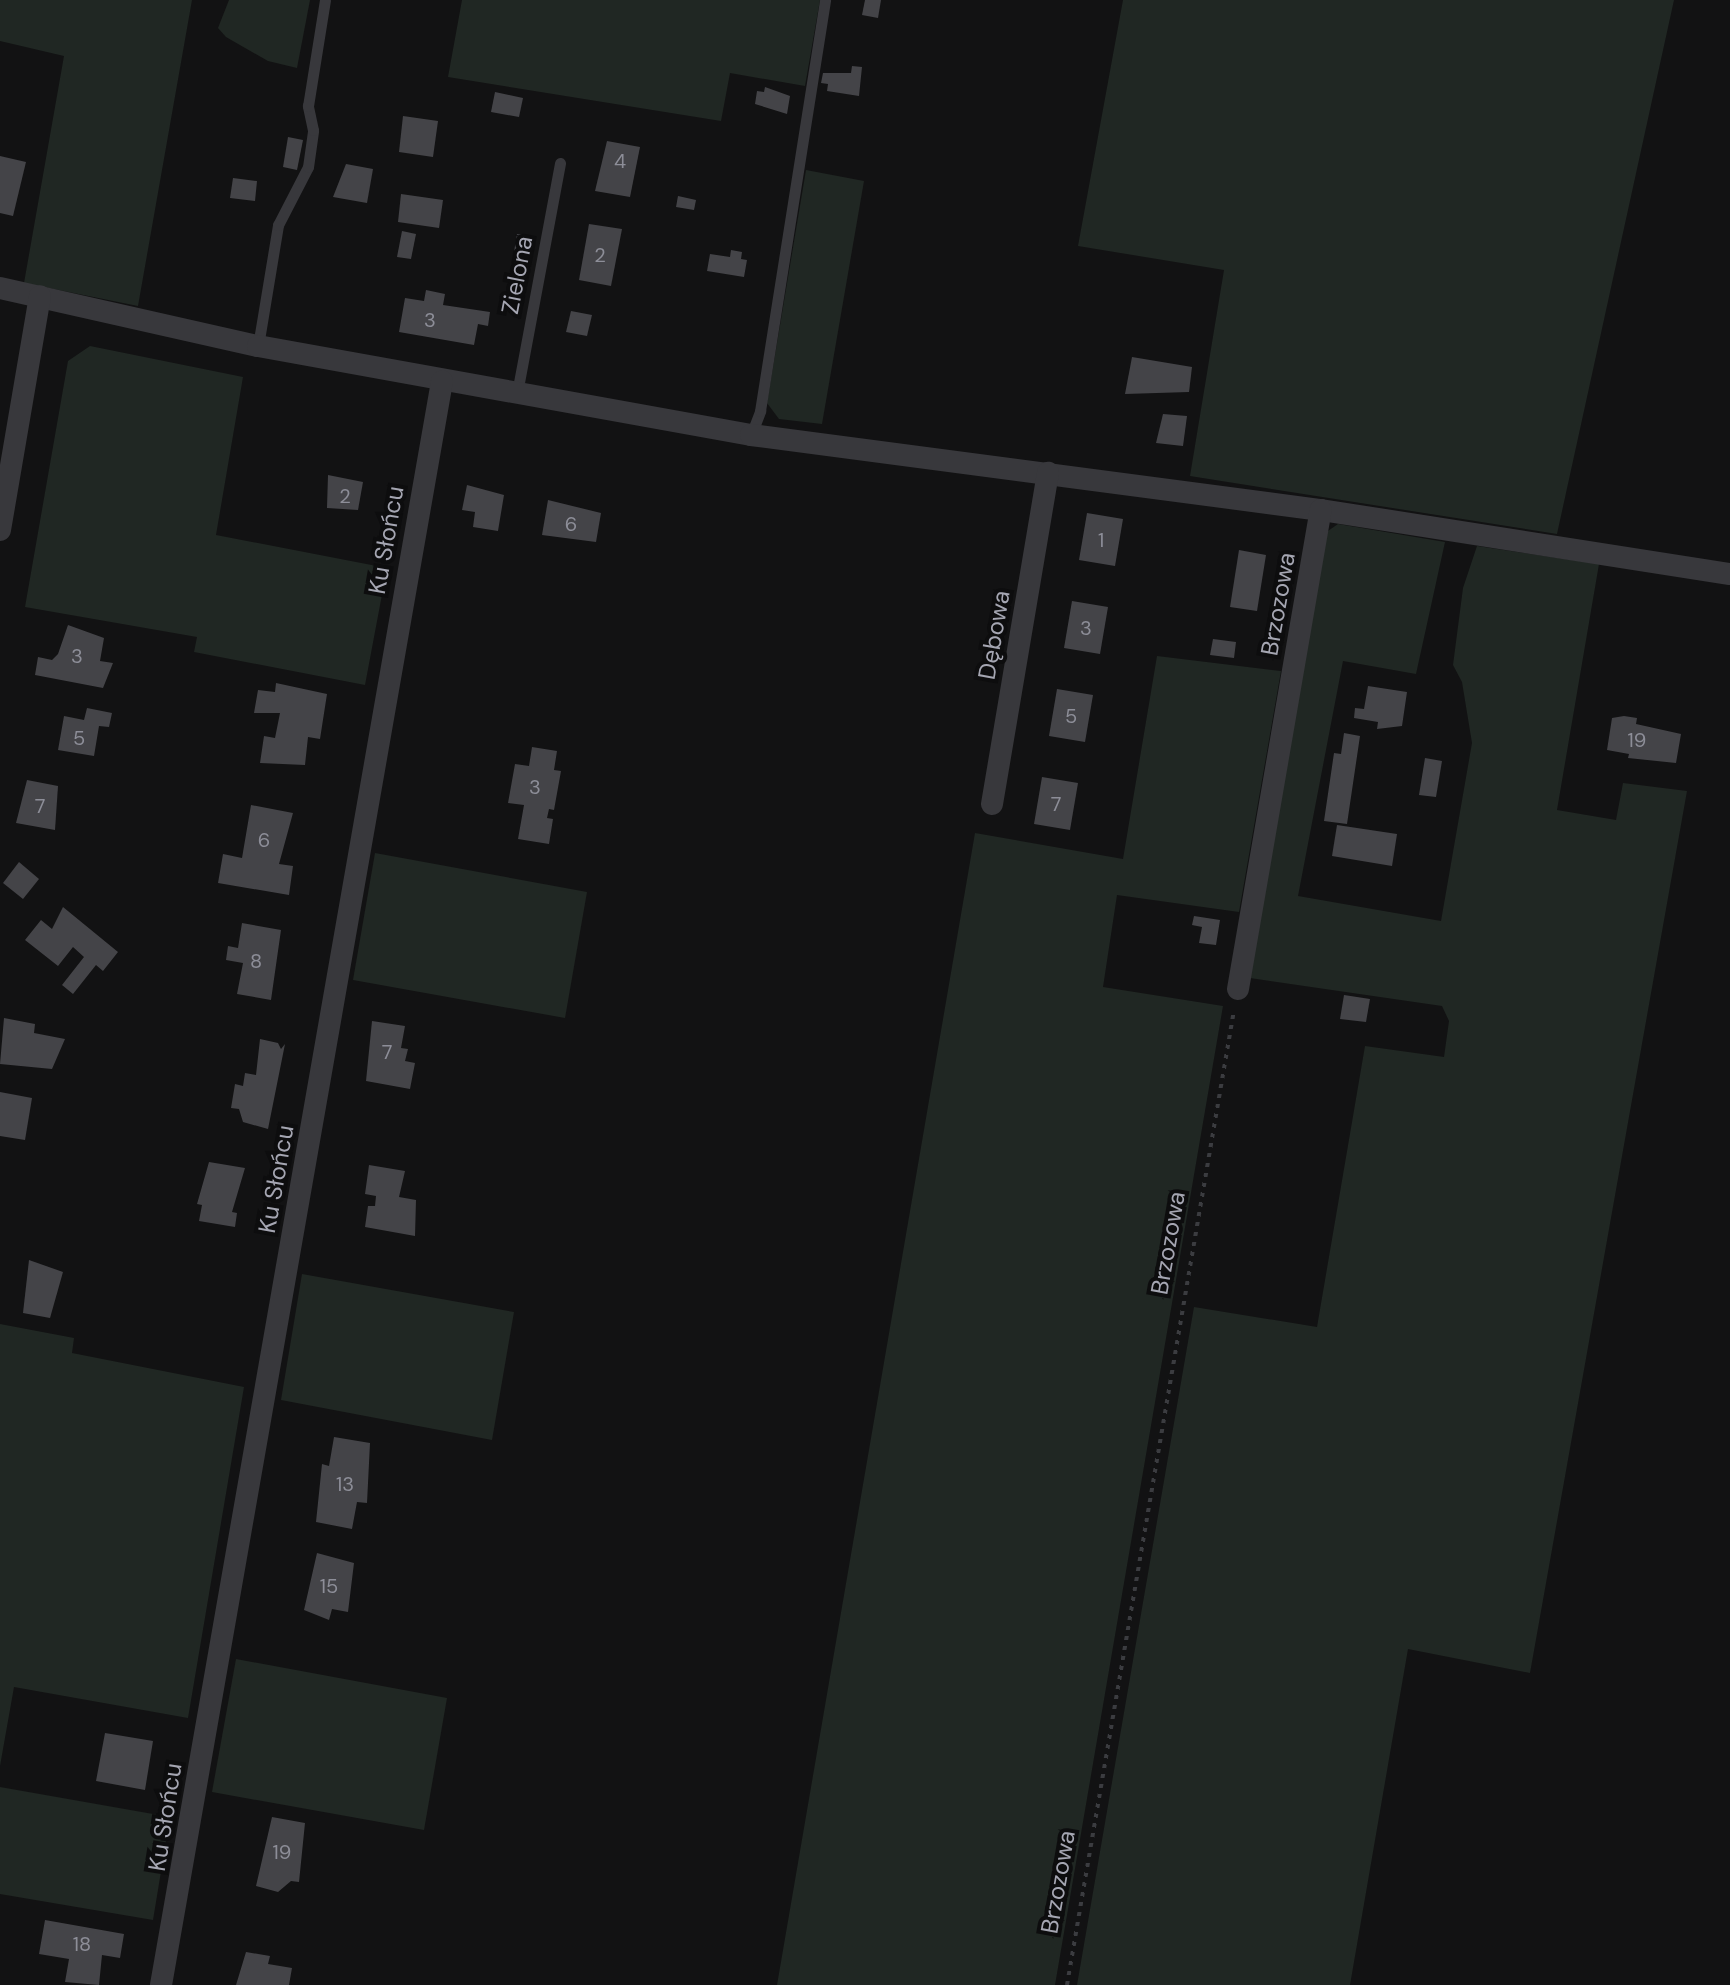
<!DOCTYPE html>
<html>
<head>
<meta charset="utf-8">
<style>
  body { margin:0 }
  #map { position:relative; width:1730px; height:1985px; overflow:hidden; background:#121213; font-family:"DM Sans",sans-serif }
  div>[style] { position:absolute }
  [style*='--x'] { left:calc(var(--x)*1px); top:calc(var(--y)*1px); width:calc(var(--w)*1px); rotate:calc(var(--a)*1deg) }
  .green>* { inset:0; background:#202723 }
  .building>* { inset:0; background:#444448 }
  .path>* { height:4px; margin-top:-2px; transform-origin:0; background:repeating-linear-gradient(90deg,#3b3c40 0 4px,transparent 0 10px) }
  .lane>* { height:11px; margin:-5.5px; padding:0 5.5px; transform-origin:5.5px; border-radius:5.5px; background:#38383c }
  .street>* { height:22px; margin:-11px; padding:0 11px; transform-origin:11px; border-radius:11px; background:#38383c }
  span { translate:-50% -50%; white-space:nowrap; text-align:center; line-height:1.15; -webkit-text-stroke:8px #0d0d0e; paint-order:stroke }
  .number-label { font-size:20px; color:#8d8e98 }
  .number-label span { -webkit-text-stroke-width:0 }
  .street-label { font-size:24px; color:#a5a6b2 }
</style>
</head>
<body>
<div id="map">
  <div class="green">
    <i style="clip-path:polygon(0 0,192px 0,138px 306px,24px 283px,64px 56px,0 41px)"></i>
    <i style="clip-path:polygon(229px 0,310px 0,297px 68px,268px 61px,226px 37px,218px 28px)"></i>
    <i style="clip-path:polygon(462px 0,820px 0,805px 86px,730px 73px,721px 121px,448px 77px)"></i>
    <i style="clip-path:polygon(1123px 0,1674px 0,1557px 534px,1190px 476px,1224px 270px,1078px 246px)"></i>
    <i style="clip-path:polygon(806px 170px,864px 181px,822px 424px,779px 419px,767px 403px)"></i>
    <i style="clip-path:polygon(90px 346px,243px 377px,216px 535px,387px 568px,365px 685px,194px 652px,197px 637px,25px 607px,68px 361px)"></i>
    <i style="clip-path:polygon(1338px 524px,1445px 542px,1416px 674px,1343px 661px,1298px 896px,1441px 921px,1472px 743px,1462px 682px,1453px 665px,1463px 588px,1477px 546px,1599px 564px,1557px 810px,1616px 820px,1623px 783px,1687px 791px,1530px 1673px,1408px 1649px,1350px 1985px,1077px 1985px,1194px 1307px,1317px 1327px,1365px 1046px,1444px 1057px,1449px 1021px,1442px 1006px,1250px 978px,1325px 533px)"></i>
    <i style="clip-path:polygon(1157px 656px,1281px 671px,1239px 912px,1117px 895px,1103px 987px,1223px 1006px,1055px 1985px,777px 1985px,975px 833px,1123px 859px)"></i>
    <i style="clip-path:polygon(375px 853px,587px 892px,565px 1018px,353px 980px)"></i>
    <i style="clip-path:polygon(302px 1274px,514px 1312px,492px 1440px,281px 1400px)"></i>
    <i style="clip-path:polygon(0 1324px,74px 1338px,72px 1353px,244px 1387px,188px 1718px,14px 1687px,0 1766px)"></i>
    <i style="clip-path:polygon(236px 1659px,447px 1698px,424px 1830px,212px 1792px)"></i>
    <i style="clip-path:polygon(0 1787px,170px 1817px,153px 1920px,0 1894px)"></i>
  </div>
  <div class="building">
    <i style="clip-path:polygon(865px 0,881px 0,878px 18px,862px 15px)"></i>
    <i style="clip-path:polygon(852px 66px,862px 67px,859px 96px,827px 91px,828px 84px,821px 83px,823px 73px,851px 73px)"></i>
    <i style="clip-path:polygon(765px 87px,790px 96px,787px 114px,755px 104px,757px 91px,764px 92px)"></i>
    <i style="clip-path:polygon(495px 92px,523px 98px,519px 117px,491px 112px)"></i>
    <i style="clip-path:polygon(403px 116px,438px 121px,433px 157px,399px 152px)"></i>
    <i style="clip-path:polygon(288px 137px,303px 140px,297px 170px,283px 167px)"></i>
    <i style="clip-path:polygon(607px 141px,640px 147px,630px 197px,595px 191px)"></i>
    <i style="clip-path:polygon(0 156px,26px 162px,13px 216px,0 213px)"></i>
    <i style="clip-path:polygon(346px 164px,373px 169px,367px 203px,333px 197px)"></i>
    <i style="clip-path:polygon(233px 178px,257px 181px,255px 201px,230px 198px)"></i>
    <i style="clip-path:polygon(401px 194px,443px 200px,439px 228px,398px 222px)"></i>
    <i style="clip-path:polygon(678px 196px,696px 200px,694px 210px,676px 207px)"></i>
    <i style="clip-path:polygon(589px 224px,622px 229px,611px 286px,579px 280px)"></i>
    <i style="clip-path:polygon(402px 231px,416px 234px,411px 259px,397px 257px)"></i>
    <i style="clip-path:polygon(517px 234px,528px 236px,524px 254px,514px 252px)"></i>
    <i style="clip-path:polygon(731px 250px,742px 252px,741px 259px,747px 260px,744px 277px,707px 271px,710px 254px,730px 257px)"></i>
    <i style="clip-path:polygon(426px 290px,445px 294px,443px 305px,490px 312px,488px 326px,478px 324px,474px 345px,399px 332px,405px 298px,424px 301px)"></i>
    <i style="clip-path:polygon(571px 311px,592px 315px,587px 336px,566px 332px)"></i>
    <i style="clip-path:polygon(1132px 357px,1192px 367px,1189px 392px,1125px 394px)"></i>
    <i style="clip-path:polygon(1163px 414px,1187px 416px,1183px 446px,1156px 443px)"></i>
    <i style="clip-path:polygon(328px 475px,363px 482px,358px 510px,327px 508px)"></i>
    <i style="clip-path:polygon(467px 485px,504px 495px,498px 531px,473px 527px,475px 512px,462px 510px)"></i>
    <i style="clip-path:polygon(548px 500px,601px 513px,596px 542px,542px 535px)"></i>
    <i style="clip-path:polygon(1087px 513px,1123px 519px,1115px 566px,1079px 560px)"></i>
    <i style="clip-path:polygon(1239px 550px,1266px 555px,1257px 611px,1230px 607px)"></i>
    <i style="clip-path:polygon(1072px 601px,1108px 607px,1100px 654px,1064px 648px)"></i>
    <i style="clip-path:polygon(68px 625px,104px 638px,100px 661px,113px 663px,103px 688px,35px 675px,38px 657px,52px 660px,58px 654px)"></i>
    <i style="clip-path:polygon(1213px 639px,1236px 642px,1234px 658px,1210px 655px)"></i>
    <i style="clip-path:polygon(276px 683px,327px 694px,320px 739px,308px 737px,305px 765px,260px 763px,264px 736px,275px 738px,280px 713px,254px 713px,258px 690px,275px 692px)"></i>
    <i style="clip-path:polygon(1368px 686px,1407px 692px,1402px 726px,1377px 729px,1378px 722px,1354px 718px,1355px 708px,1364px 709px)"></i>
    <i style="clip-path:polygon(1057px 689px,1093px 695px,1085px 742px,1049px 736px)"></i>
    <i style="clip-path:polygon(87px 708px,112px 713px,109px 727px,99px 726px,94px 756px,58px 750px,64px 716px,84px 720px)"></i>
    <i style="clip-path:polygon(1624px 716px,1637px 718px,1636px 724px,1681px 734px,1676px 763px,1628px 758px,1629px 754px,1607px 750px,1612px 718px)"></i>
    <i style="clip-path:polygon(1344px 733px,1360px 736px,1347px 824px,1324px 821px,1334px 753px,1341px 754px)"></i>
    <i style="clip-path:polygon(532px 747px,557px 751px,554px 770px,561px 771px,554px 810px,549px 809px,547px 818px,553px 819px,549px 844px,518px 839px,524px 805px,508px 803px,515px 764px,529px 766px)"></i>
    <i style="clip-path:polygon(1425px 758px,1442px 761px,1436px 797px,1419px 795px)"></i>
    <i style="clip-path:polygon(1042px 777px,1078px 783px,1070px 830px,1034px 824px)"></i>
    <i style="clip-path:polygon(27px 780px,58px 786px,55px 830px,16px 823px)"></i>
    <i style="clip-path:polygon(251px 805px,293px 813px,279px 864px,293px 866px,289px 895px,218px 883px,223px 854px,242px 858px)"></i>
    <i style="clip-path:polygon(1337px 825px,1397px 834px,1392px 866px,1332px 856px)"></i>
    <i style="clip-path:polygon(19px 862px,39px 879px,23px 899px,3px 883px)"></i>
    <i style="clip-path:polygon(63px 907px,118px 952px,103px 971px,96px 965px,73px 994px,62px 985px,84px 957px,73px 947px,58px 966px,25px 940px,41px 920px,52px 929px)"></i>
    <i style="clip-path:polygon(1194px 916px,1220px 920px,1216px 945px,1199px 943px,1202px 927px,1192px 925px)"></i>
    <i style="clip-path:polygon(242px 923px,281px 930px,271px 1000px,237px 994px,243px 963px,226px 960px,228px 946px,238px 948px)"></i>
    <i style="clip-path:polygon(1344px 995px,1370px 999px,1366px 1022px,1340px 1019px)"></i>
    <i style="clip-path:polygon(4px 1018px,35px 1024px,34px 1033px,65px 1039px,52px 1069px,0 1064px)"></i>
    <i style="clip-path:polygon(372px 1021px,405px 1026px,401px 1048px,408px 1049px,405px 1061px,415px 1063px,410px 1089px,366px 1081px)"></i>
    <i style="clip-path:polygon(260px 1039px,278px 1043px,281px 1049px,285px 1044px,268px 1129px,243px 1122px,239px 1109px,231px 1108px,235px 1084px,243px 1086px,245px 1073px,256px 1075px)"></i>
    <i style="clip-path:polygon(0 1092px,32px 1098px,25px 1140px,0 1136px)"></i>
    <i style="clip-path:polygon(209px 1162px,245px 1168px,232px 1212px,237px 1213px,235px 1227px,199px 1221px,202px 1205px,197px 1204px)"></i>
    <i style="clip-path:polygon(369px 1165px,405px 1171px,399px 1197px,416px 1200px,415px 1236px,365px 1227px,368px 1206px,375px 1206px,376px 1196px,365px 1194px)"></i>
    <i style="clip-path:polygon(29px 1260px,63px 1272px,50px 1318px,23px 1313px)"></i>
    <i style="clip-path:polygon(334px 1437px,370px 1443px,367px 1503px,357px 1502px,352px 1529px,316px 1522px,322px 1464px,329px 1466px)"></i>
    <i style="clip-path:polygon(317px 1553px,354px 1563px,348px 1612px,332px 1609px,329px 1620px,304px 1610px)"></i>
    <i style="clip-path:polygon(105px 1733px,153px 1741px,145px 1790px,96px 1781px)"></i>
    <i style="clip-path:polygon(272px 1817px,305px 1823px,299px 1882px,291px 1881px,278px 1892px,256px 1886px)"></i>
    <i style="clip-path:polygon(45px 1920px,124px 1934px,120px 1958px,102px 1955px,99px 1985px,65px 1982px,69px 1959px,39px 1954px)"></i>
    <i style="clip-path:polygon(246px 1952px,270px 1956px,268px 1964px,292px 1968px,289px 1985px,236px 1985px)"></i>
  </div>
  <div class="path">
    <i style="--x:1067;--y:1985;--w:989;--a:-80.28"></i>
  </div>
  <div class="lane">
    <i style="--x:258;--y:346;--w:123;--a:-80.6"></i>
    <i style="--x:278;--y:225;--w:65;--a:-62.7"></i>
    <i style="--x:308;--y:167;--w:37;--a:-82"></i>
    <i style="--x:313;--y:130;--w:25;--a:-102"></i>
    <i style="--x:308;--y:106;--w:107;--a:-80.9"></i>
    <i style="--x:517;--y:393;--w:234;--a:-79.4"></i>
    <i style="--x:751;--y:435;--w:26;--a:-69"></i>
    <i style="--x:760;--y:411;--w:416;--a:-81"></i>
  </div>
  <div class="street">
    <i style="--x:0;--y:288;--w:264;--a:12.7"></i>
    <i style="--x:258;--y:346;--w:501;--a:10.23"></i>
    <i style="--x:751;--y:435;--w:575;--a:7.5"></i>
    <i style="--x:1321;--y:510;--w:414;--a:8.9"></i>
    <i style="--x:0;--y:530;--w:237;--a:-80.3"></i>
    <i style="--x:992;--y:804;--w:336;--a:-80.4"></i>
    <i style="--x:1238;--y:989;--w:486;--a:-80.2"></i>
    <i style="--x:161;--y:1985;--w:1628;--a:-80.06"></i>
  </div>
  <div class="number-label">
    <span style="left:620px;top:161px">4</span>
    <span style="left:600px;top:255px">2</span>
    <span style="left:430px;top:320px">3</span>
    <span style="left:345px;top:496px">2</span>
    <span style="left:571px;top:524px">6</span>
    <span style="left:1101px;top:540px">1</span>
    <span style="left:1086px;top:628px">3</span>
    <span style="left:77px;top:656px">3</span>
    <span style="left:1071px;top:716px">5</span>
    <span style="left:79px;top:738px">5</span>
    <span style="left:1637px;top:740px">19</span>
    <span style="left:535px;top:787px">3</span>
    <span style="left:1056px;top:804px">7</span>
    <span style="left:40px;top:806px">7</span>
    <span style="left:264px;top:840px">6</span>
    <span style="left:256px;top:961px">8</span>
    <span style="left:387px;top:1052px">7</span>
    <span style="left:345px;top:1484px">13</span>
    <span style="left:329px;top:1586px">15</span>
    <span style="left:282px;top:1852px">19</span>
    <span style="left:82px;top:1944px">18</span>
  </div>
  <div class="street-label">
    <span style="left:517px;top:275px;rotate:-79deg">Zielona</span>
    <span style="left:386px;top:540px;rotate:-80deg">Ku Słońcu</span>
    <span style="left:1278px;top:604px;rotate:-80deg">Brzozowa</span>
    <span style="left:994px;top:635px;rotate:-80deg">Dębowa</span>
    <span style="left:276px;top:1179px;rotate:-80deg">Ku Słońcu</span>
    <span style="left:1168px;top:1243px;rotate:-80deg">Brzozowa</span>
    <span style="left:165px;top:1817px;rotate:-81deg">Ku Słońcu</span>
    <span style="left:1058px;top:1882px;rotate:-80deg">Brzozowa</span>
  </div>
</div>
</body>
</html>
